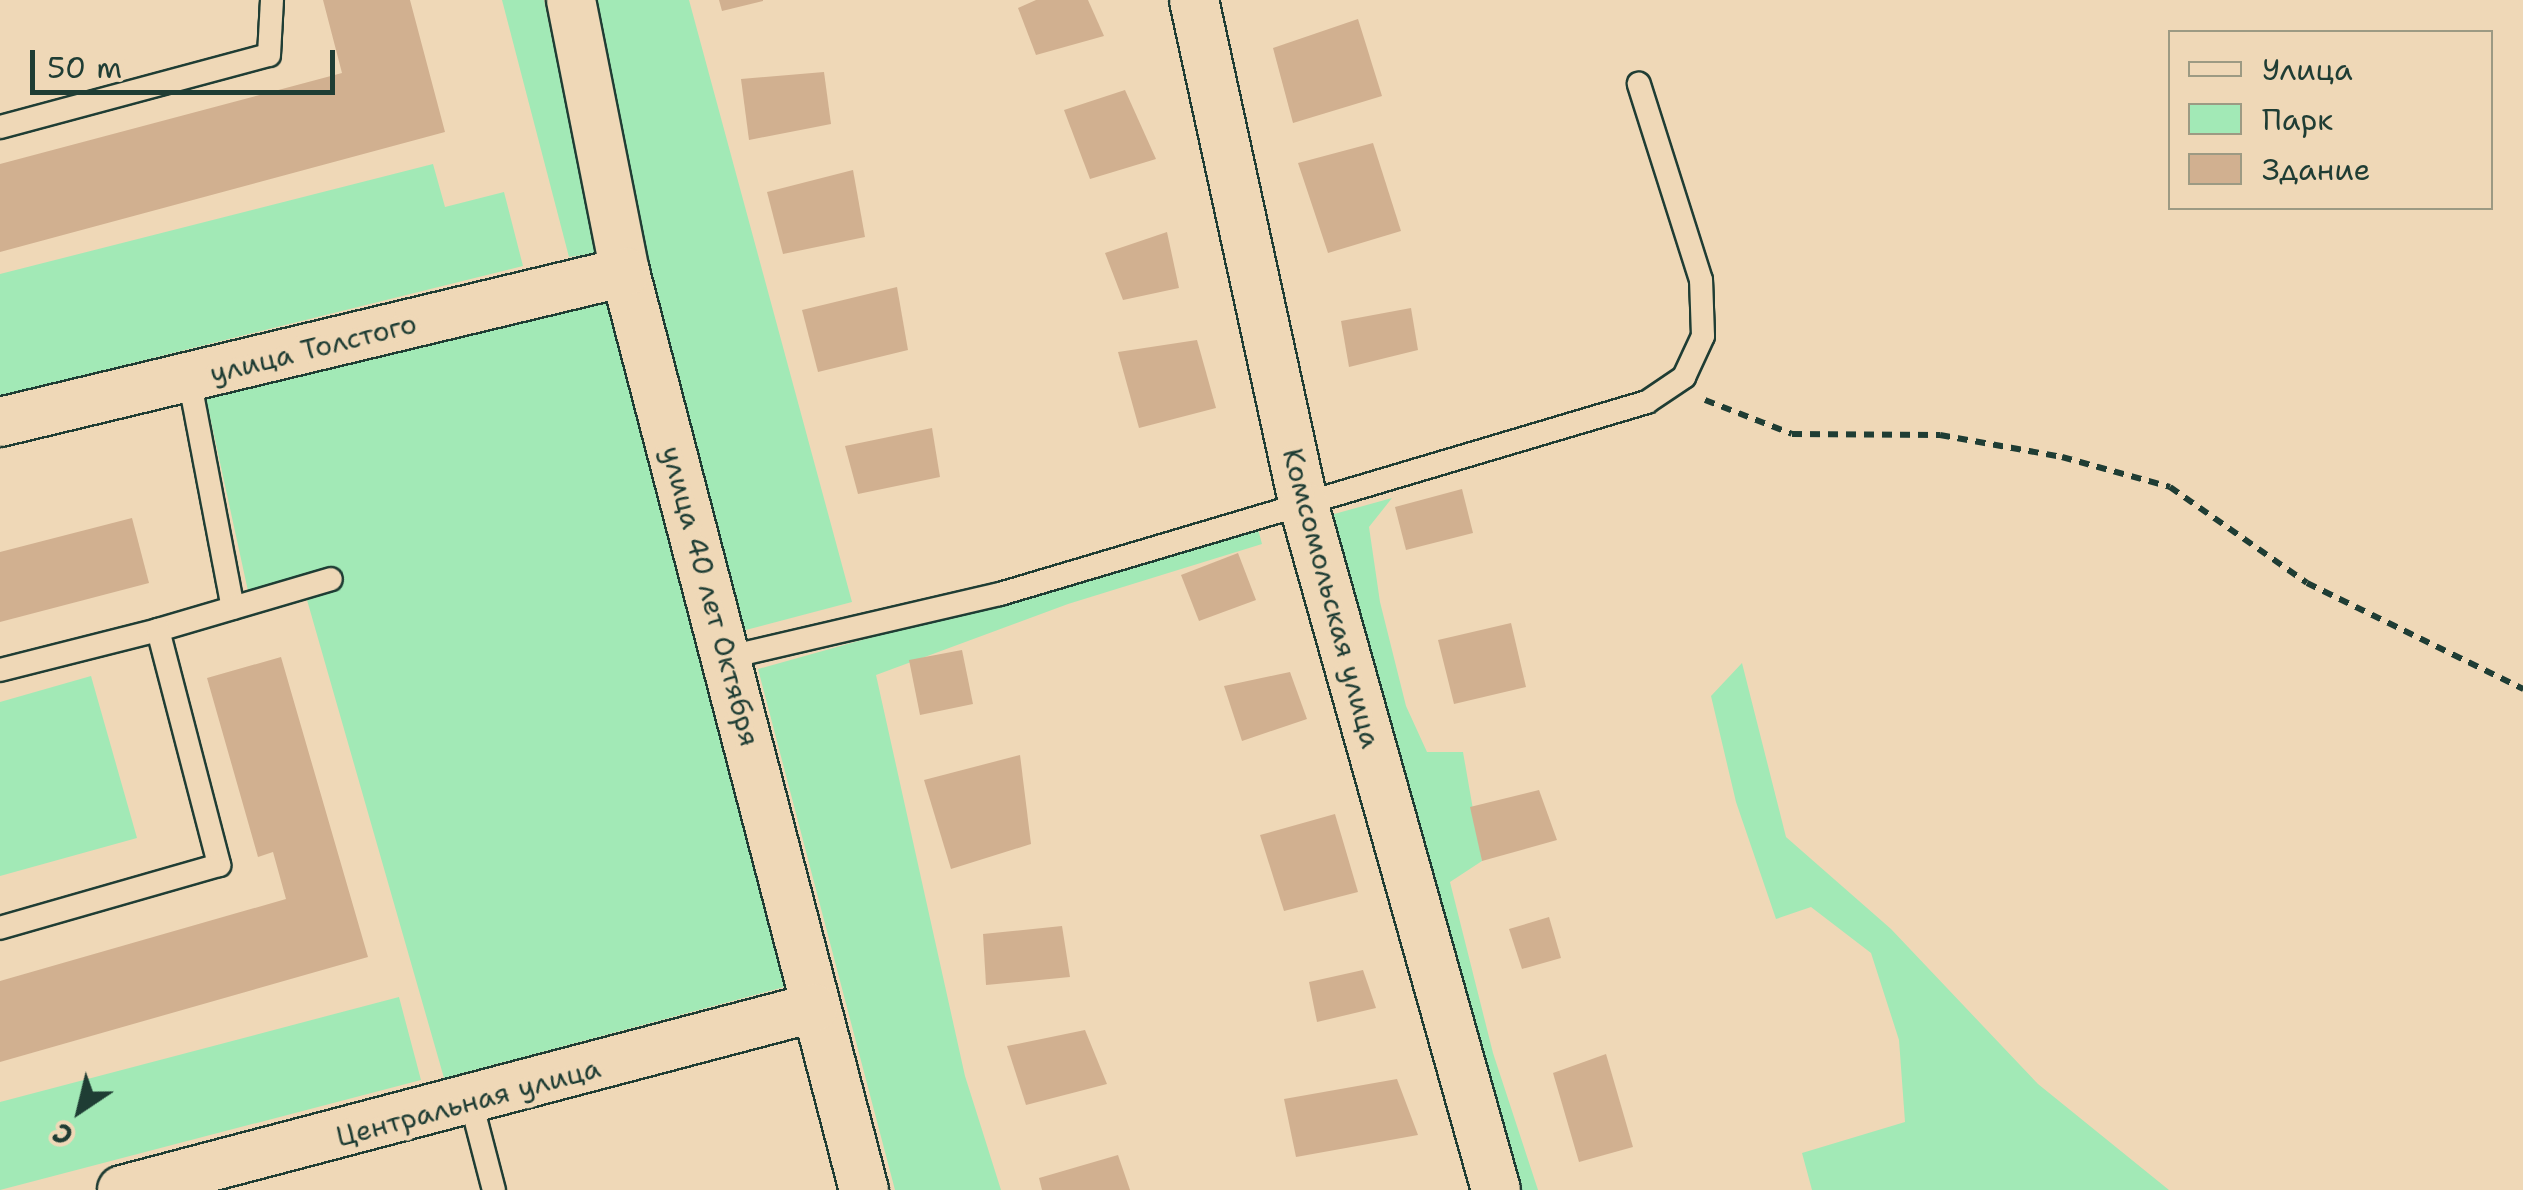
<!DOCTYPE html>
<html>
<head>
<meta charset="utf-8">
<style>
  body { margin:0 }
  #map { position:relative; width:2523px; height:1190px; overflow:hidden; background:#efd8b7; font-family:"Shantell Sans",sans-serif }
  div>[style] { position:absolute }
  [style*='--x'] { left:calc(var(--x)*1px); top:calc(var(--y)*1px); width:calc(var(--w)*1px); rotate:calc(var(--a)*1deg) }
  .green>* { inset:0; background:#a2e9b6 }
  .building>* { inset:0; background:#d1b090 }
  .path>* { height:6px; margin-top:-3px; transform-origin:0; background:repeating-linear-gradient(90deg,#1f3d34 0 10px,transparent 0 18px) }
  .roads { filter:drop-shadow(2px 0 #1f3d34) drop-shadow(-2px 0 #1f3d34) drop-shadow(0 2px #1f3d34) drop-shadow(0 -2px #1f3d34) }
  .service>* { height:22px; margin:-11px; padding:0 11px; transform-origin:11px; border-radius:11px; background:#efd8b7 }
  .minor>* { height:48px; margin:-24px; padding:0 24px; transform-origin:24px; border-radius:24px; background:#efd8b7 }
  span { translate:-50% -50%; white-space:nowrap; text-align:center; line-height:1.15; -webkit-text-stroke:10px #efd8b7; paint-order:stroke }
  .street-label { font-size:28px; color:#1f3d34 }
  .legend { position:absolute; left:2168px; top:30px; width:325px; height:180px; box-sizing:border-box; background:#efd8b7; border:2px solid #9c9a83; margin:0; padding:12px 18px; list-style:none; font-size:30px; color:#1f3d34 }
  .legend li { display:flex; align-items:center; gap:20px; height:50px }
  .legend b { width:50px; border:2px solid #9c9a83 }
  .north { position:absolute; left:30px; top:1060px; width:100px; height:100px; -webkit-text-stroke:8px #efd8b7; paint-order:stroke; rotate:215deg; font-size:28px; font-weight:700; line-height:40px; text-align:center; color:#1f3d34 }
  .north::after { content:''; display:block; margin:auto; width:35px; height:45px; background:#1f3d34; clip-path:polygon(50% 0,100% 100%,50% 72%,0 100%) }
  .scale { position:absolute; left:30px; top:50px; width:305px; height:45px; box-sizing:border-box; border:5px solid #1f3d34; border-top:0; padding-left:12px; font-size:30px; line-height:35px; white-space:nowrap; color:#1f3d34; -webkit-text-stroke:8px #efd8b7; paint-order:stroke }
</style>
</head>
<body>
<div id="map">
  <div class="green">
    <i style="clip-path:polygon(502px 0,544px 0,597px 253px,569px 257px)"></i>
    <i style="clip-path:polygon(585px 0,689px 0,852px 602px,742px 631px,638px 268px)"></i>
    <i style="clip-path:polygon(433px 164px,445px 207px,504px 192px,523px 266px,0 396px,0 274px)"></i>
    <i style="clip-path:polygon(614px 290px,792px 985px,444px 1078px,301px 579px,248px 591px,204px 389px)"></i>
    <i style="clip-path:polygon(1392px 498px,1369px 527px,1380px 602px,1406px 706px,1427px 752px,1463px 752px,1482px 861px,1450px 882px,1493px 1053px,1538px 1190px,1510px 1190px,1327px 516px)"></i>
    <i style="clip-path:polygon(1258px 529px,1262px 544px,1068px 604px,876px 675px,965px 1076px,1001px 1190px,895px 1190px,758px 669px)"></i>
    <i style="clip-path:polygon(1742px 663px,1786px 837px,1891px 929px,2038px 1084px,2169px 1190px,1812px 1190px,1802px 1153px,1905px 1122px,1899px 1040px,1871px 953px,1811px 907px,1776px 919px,1736px 802px,1711px 696px)"></i>
    <i style="clip-path:polygon(91px 676px,137px 838px,0 876px,0 702px)"></i>
    <i style="clip-path:polygon(399px 997px,421px 1080px,0 1190px,0 1102px)"></i>
  </div>
  <div class="building">
    <i style="clip-path:polygon(323px 0,410px 0,445px 132px,0 252px,0 164px,342px 73px)"></i>
    <i style="clip-path:polygon(719px 0,763px 0,763px 1px,722px 11px)"></i>
    <i style="clip-path:polygon(1036px 0,1088px 0,1104px 36px,1036px 55px,1018px 8px)"></i>
    <i style="clip-path:polygon(1358px 19px,1382px 96px,1293px 123px,1273px 48px)"></i>
    <i style="clip-path:polygon(824px 72px,831px 124px,749px 140px,741px 79px)"></i>
    <i style="clip-path:polygon(1125px 90px,1156px 159px,1090px 179px,1064px 110px)"></i>
    <i style="clip-path:polygon(1373px 143px,1401px 231px,1328px 253px,1298px 163px)"></i>
    <i style="clip-path:polygon(853px 170px,865px 237px,783px 254px,767px 192px)"></i>
    <i style="clip-path:polygon(1167px 232px,1179px 288px,1123px 300px,1105px 253px)"></i>
    <i style="clip-path:polygon(897px 287px,908px 350px,818px 372px,802px 310px)"></i>
    <i style="clip-path:polygon(1411px 308px,1418px 350px,1349px 367px,1341px 321px)"></i>
    <i style="clip-path:polygon(1197px 340px,1216px 408px,1139px 428px,1118px 352px)"></i>
    <i style="clip-path:polygon(932px 428px,940px 477px,858px 494px,845px 446px)"></i>
    <i style="clip-path:polygon(1462px 489px,1473px 533px,1406px 550px,1395px 507px)"></i>
    <i style="clip-path:polygon(132px 518px,149px 583px,0 622px,0 552px)"></i>
    <i style="clip-path:polygon(1238px 553px,1256px 600px,1199px 621px,1181px 575px)"></i>
    <i style="clip-path:polygon(1511px 623px,1526px 687px,1454px 704px,1438px 640px)"></i>
    <i style="clip-path:polygon(962px 650px,973px 704px,920px 715px,909px 660px)"></i>
    <i style="clip-path:polygon(281px 657px,368px 957px,0 1062px,0 981px,286px 899px,273px 852px,258px 857px,207px 678px)"></i>
    <i style="clip-path:polygon(1290px 672px,1307px 719px,1242px 741px,1224px 686px)"></i>
    <i style="clip-path:polygon(1020px 755px,1031px 844px,951px 869px,924px 780px)"></i>
    <i style="clip-path:polygon(1539px 790px,1557px 840px,1482px 861px,1470px 807px)"></i>
    <i style="clip-path:polygon(1335px 814px,1358px 892px,1284px 911px,1260px 835px)"></i>
    <i style="clip-path:polygon(1549px 917px,1561px 958px,1522px 969px,1509px 929px)"></i>
    <i style="clip-path:polygon(1062px 926px,1070px 977px,986px 985px,983px 934px)"></i>
    <i style="clip-path:polygon(1363px 970px,1376px 1008px,1317px 1022px,1309px 982px)"></i>
    <i style="clip-path:polygon(1085px 1030px,1107px 1084px,1026px 1105px,1007px 1046px)"></i>
    <i style="clip-path:polygon(1606px 1054px,1633px 1147px,1579px 1162px,1553px 1073px)"></i>
    <i style="clip-path:polygon(1397px 1079px,1418px 1135px,1296px 1157px,1284px 1099px)"></i>
    <i style="clip-path:polygon(1118px 1155px,1130px 1190px,1042px 1190px,1039px 1178px)"></i>
  </div>
  <div class="path">
    <i style="--x:1705;--y:400;--w:93;--a:21.3"></i>
    <i style="--x:1792;--y:434;--w:148;--a:0.4"></i>
    <i style="--x:1940;--y:435;--w:124;--a:10.2"></i>
    <i style="--x:2062;--y:457;--w:112;--a:15.5"></i>
    <i style="--x:2170;--y:487;--w:167;--a:35"></i>
    <i style="--x:2307;--y:583;--w:241;--a:26.1"></i>
  </div>
  <div class="roads">
    <div class="service">
      <i style="--x:0;--y:127;--w:278;--a:-15"></i>
      <i style="--x:269;--y:55;--w:55;--a:-86.9"></i>
      <i style="--x:189;--y:378;--w:234;--a:79.2"></i>
      <i style="--x:158;--y:630;--w:180;--a:-16.4"></i>
      <i style="--x:729;--y:657;--w:278;--a:-13.1"></i>
      <i style="--x:1000;--y:594;--w:675;--a:-16.53"></i>
      <i style="--x:1647;--y:402;--w:45;--a:-34"></i>
      <i style="--x:1684;--y:377;--w:45;--a:-65.1"></i>
      <i style="--x:1703;--y:336;--w:56;--a:-92"></i>
      <i style="--x:1701;--y:280;--w:206;--a:-107.6"></i>
      <i style="--x:0;--y:670;--w:163;--a:-14.2"></i>
      <i style="--x:158;--y:630;--w:243;--a:75.4"></i>
      <i style="--x:219;--y:865;--w:228;--a:164"></i>
      <i style="--x:471;--y:1102;--w:91;--a:75.4"></i>
    </div>
    <div class="minor">
      <i style="--x:571;--y:0;--w:277;--a:78.8"></i>
      <i style="--x:625;--y:272;--w:949;--a:75.41"></i>
      <i style="--x:1194;--y:0;--w:518;--a:77.74"></i>
      <i style="--x:1304;--y:506;--w:710;--a:74.32"></i>
      <i style="--x:0;--y:422;--w:643;--a:-13.5"></i>
      <i style="--x:122;--y:1190;--w:715;--a:-14.76"></i>
    </div>
  </div>
  <div class="street-label">
    <span style="left:313px;top:348px;rotate:-14deg">улица Толстого</span>
    <span style="left:711px;top:596px;rotate:75deg">улица 40 лет Октября</span>
    <span style="left:1332px;top:598px;rotate:75deg">Комсомольская улица</span>
    <span style="left:468px;top:1102px;rotate:-15deg">Центральная улица</span>
  </div>
  <ul class="legend">
  <li><b style="height:12px;background:#efd8b7"></b>Улица</li>
  <li><b style="height:28px;background:#a2e9b6"></b>Парк</li>
  <li><b style="height:28px;background:#d1b090"></b>Здание</li>
  </ul>
  <div class="north">С</div>
  <div class="scale">50 m</div>
</div>
</body>
</html>
